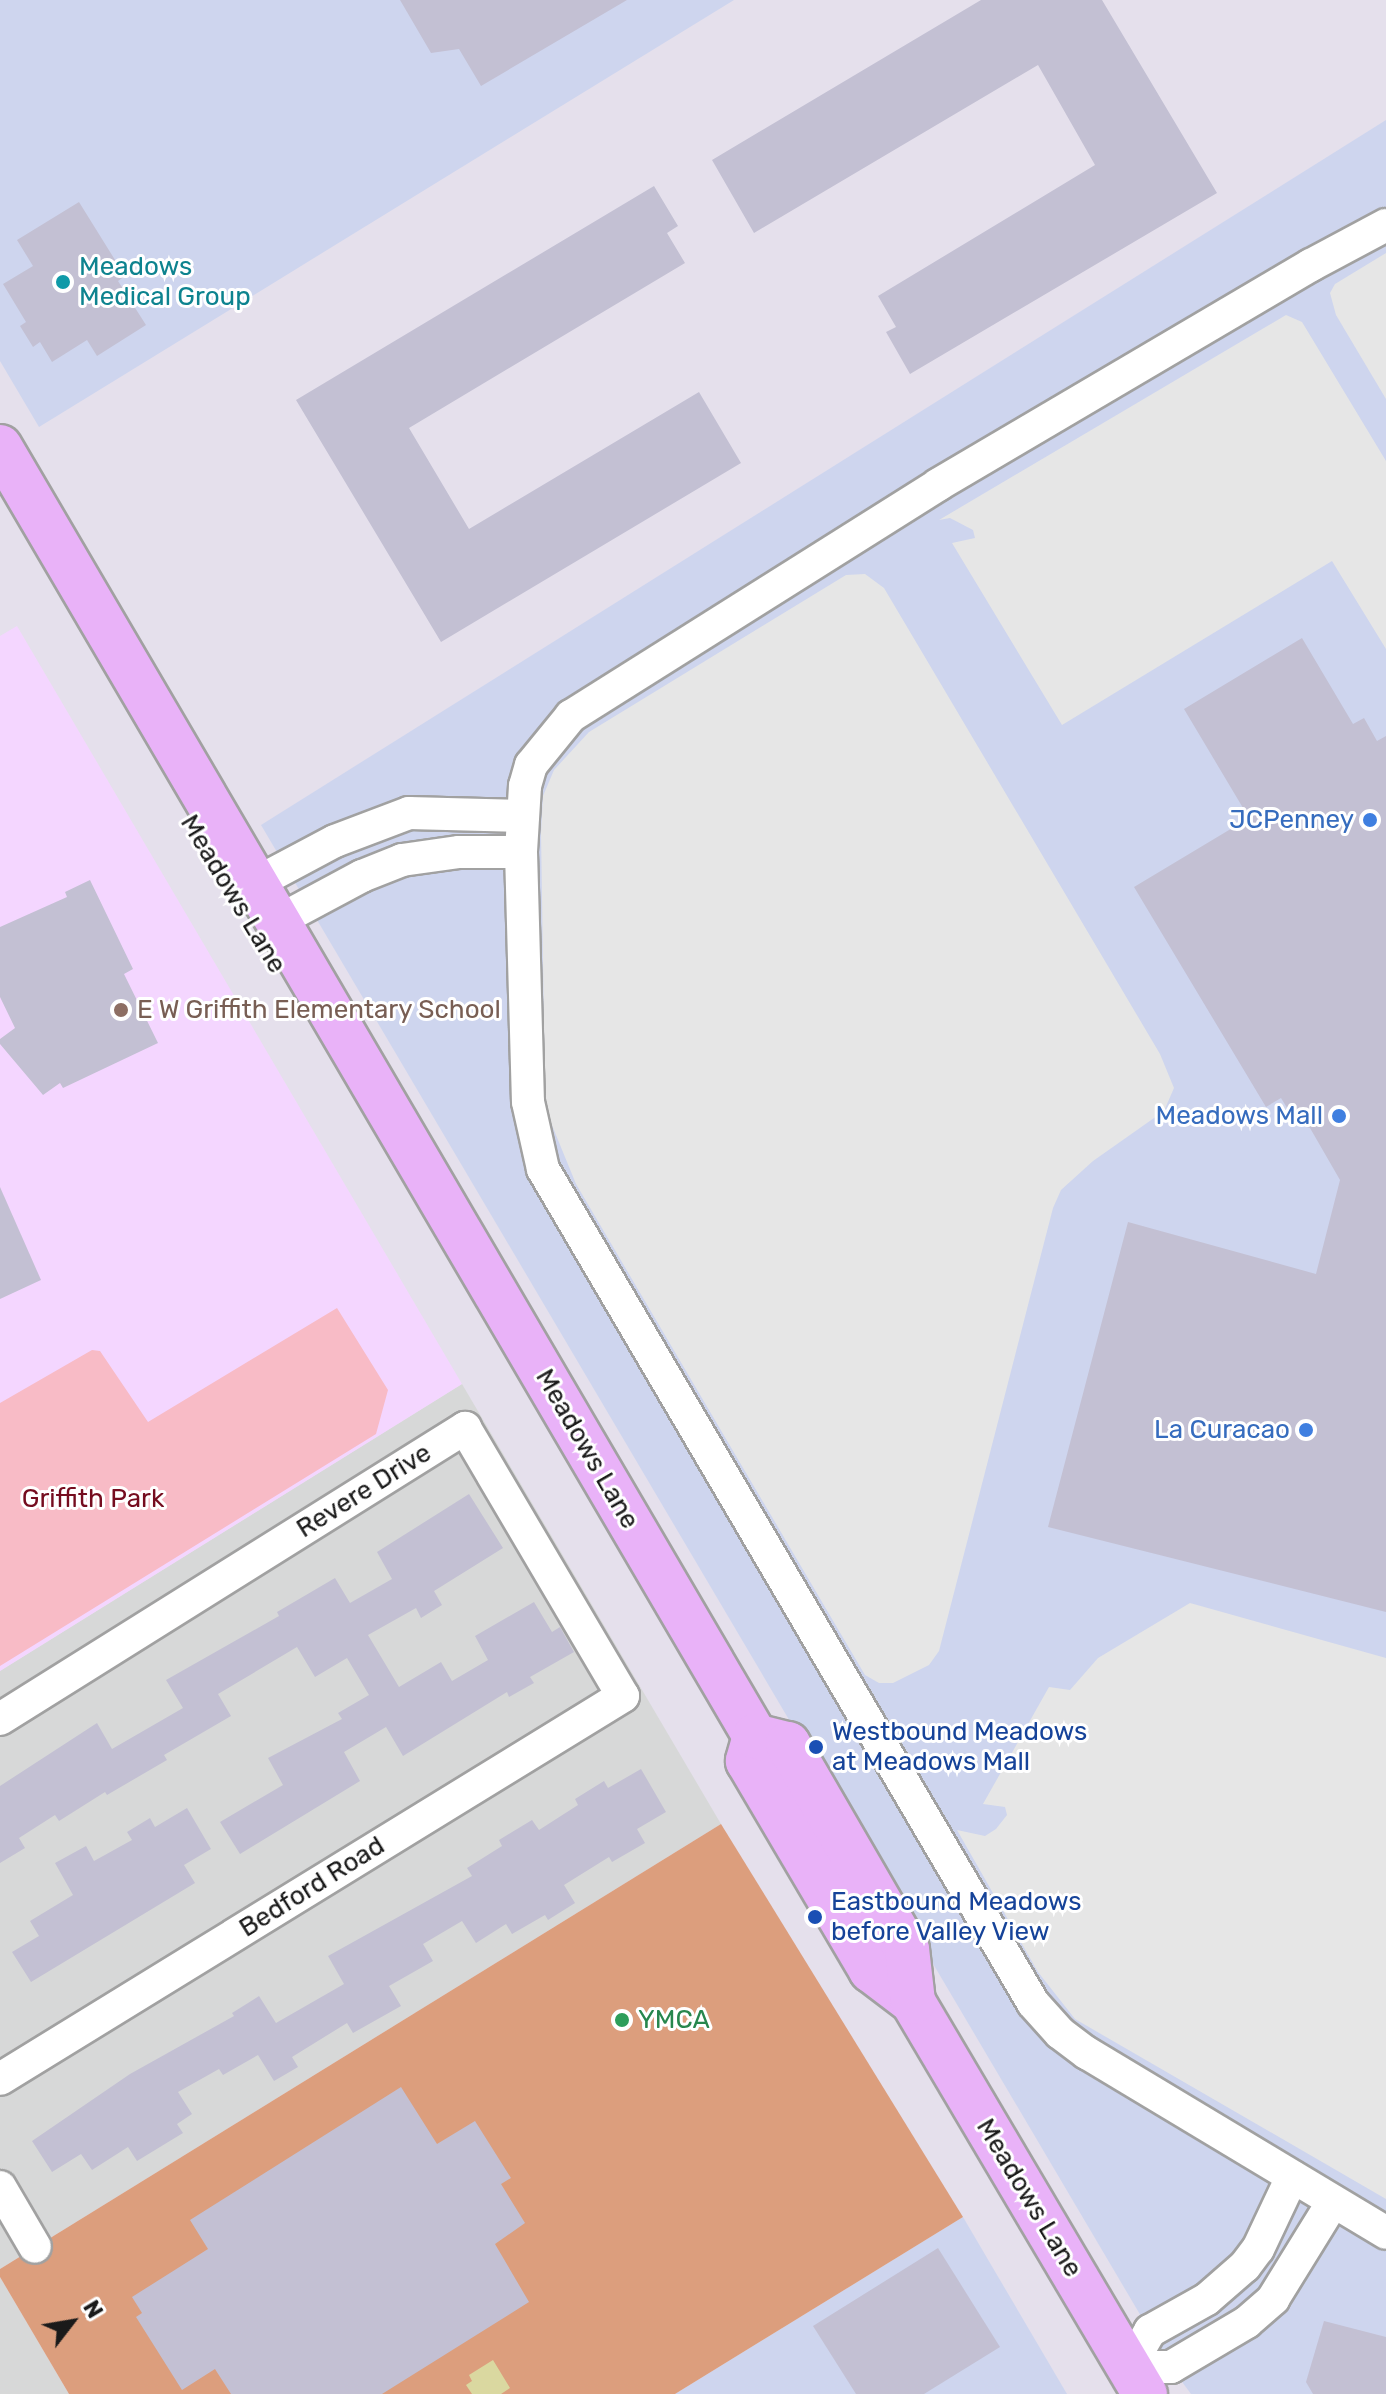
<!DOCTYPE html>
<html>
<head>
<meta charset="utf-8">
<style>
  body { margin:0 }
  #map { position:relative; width:1386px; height:2394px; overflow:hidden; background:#e5e0ec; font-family:Rubik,sans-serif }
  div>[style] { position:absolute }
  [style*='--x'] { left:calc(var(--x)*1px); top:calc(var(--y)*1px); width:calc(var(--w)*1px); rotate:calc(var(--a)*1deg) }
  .residential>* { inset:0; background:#d7d8d8 }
  .commercial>* { inset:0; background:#ced5ee }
  .education>* { inset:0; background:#f4d6ff }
  .park>* { inset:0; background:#f8bbc6 }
  .pitch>* { inset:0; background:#dc9e7d }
  .parking>* { inset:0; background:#e6e6e6 }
  .water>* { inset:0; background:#dad8a0 }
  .building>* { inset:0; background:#c3c0d3 }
  .roads { filter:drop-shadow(2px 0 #a1a1a1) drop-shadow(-2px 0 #a1a1a1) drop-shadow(0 2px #a1a1a1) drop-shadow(0 -2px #a1a1a1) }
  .street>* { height:32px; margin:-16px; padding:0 16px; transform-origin:16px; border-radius:16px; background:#fff }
  .secondary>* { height:44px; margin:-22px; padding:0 22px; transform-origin:22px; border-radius:22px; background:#e9b2f8 }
  .dots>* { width:22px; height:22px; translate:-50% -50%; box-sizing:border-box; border:4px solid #fff; border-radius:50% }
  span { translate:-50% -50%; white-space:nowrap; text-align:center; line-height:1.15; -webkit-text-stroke:6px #fff; paint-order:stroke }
  .culture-label { font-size:26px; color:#0d838f }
  .left { translate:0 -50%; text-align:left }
  .shop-label { font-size:26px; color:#366cbe }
  .right { translate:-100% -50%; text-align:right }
  .street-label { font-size:26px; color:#1a1a1a }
  .education-label { font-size:26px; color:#785e54 }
  .park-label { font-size:26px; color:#750c1f }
  .transit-label { font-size:26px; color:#164399 }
  .leisure-label { font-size:26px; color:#27864d }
  .north { position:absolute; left:32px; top:2282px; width:80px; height:80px; -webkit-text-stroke:6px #fff; paint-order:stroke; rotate:59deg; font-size:22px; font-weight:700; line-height:32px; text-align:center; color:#1a1a1a }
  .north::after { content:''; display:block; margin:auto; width:28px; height:36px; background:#1a1a1a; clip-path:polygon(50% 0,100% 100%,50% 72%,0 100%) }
</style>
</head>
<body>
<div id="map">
  <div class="residential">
    <i style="clip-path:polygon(462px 1384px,721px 1824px,0 2269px,0 1671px)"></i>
    <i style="clip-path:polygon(0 2277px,69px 2394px,0 2394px)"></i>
  </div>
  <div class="commercial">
    <i style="clip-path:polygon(0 0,734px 0,39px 427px,0 361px)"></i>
    <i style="clip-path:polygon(1386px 120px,1386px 2394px,1191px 2394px,1171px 2367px,261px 825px)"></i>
    <i style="clip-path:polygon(963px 2217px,1067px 2394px,675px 2394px)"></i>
  </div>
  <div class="education">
    <i style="clip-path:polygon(17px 626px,462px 1384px,0 1671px,0 636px)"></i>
  </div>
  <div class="park">
    <i style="clip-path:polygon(337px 1308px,388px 1390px,376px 1434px,0 1666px,0 1403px,92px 1350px,100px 1351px,148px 1422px)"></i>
  </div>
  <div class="pitch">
    <i style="clip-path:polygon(721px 1824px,963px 2217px,675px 2394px,69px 2394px,0 2277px,0 2269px)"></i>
  </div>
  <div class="parking">
    <i style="clip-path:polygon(1386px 253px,1386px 399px,1336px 315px,1330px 293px,1335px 284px)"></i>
    <i style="clip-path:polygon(1286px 315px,1302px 322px,1386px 461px,1386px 649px,1332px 561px,1062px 725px,952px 543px,975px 538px,973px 530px,950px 518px,939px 520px)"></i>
    <i style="clip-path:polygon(865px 574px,884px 588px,1160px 1054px,1174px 1088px,1164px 1111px,1093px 1161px,1061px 1190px,1053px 1208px,939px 1651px,929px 1665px,893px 1683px,879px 1683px,865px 1675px,576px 1184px,547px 1113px,545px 1091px,541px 833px,543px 796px,554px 770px,589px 732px,846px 575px)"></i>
    <i style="clip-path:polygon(1190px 1603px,1386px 1658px,1386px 2199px,1075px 2019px,1038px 1972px,957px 1830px,985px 1836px,996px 1829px,1007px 1815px,1005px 1807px,983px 1804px,1049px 1687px,1070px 1690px,1098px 1658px)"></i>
  </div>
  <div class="water">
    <i style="clip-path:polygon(493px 2360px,510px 2388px,501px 2394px,472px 2394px,466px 2385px,472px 2381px,469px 2375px)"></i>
  </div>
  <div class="building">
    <i style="clip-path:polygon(400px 0,627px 0,481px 86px,459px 49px,431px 53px)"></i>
    <i style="clip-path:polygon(981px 0,1102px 0,1217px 193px,910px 374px,886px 332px,896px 327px,878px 296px,1095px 165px,1038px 65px,754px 233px,712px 160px)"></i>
    <i style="clip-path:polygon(654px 186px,678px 226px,667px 233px,685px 263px,409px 428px,469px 529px,699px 392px,741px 463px,441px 642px,296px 400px)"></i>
    <i style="clip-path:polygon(79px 202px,125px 276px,118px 281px,146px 325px,97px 356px,87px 340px,52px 362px,40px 342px,33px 347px,20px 326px,26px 322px,3px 284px,33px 266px,17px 240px)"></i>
    <i style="clip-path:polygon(1302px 638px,1353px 724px,1364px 718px,1377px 741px,1386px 736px,1386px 1612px,1048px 1527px,1128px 1222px,1316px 1274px,1340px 1180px,1310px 1128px,1297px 1124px,1281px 1098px,1266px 1107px,1134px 887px,1249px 818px,1184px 709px)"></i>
    <i style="clip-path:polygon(90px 880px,133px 969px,124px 974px,158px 1043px,63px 1088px,60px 1083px,43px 1095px,0 1044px,0 1039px,15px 1028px,0 997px,0 927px,67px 897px,65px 892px)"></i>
    <i style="clip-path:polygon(0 1187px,41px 1280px,0 1299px)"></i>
    <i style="clip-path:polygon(469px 1494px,503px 1548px,434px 1591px,442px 1605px,421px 1618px,416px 1608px,368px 1635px,399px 1687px,441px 1662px,452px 1681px,488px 1660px,475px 1636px,534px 1602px,552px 1632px,560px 1627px,574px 1652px,530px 1677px,534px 1683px,509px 1697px,507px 1692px,403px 1756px,386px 1727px,344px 1752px,360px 1781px,240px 1854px,220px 1822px,283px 1785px,268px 1758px,342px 1719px,338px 1713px,369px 1695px,347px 1658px,315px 1677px,297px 1647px,218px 1694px,231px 1716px,164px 1755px,167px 1760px,107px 1795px,105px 1792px,59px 1821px,55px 1815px,19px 1838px,25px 1848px,0 1863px,0 1786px,97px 1723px,112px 1749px,183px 1708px,166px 1680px,279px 1616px,277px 1612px,335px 1578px,350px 1603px,392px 1579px,377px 1552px)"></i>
    <i style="clip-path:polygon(641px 1769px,666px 1812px,637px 1829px,645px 1843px,612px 1862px,609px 1857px,564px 1885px,575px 1903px,548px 1920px,545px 1915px,512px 1934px,506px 1924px,476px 1943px,462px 1921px,423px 1944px,433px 1961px,389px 1986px,401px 2006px,353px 2033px,347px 2023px,292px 2057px,298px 2067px,274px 2081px,258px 2055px,223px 2075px,219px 2069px,178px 2092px,192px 2114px,177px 2124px,183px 2133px,137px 2161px,128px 2147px,92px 2170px,81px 2154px,52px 2172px,32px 2141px,130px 2074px,234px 2016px,232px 2013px,259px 1996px,276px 2023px,344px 1984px,328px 1956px,472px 1876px,467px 1868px,502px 1846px,499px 1840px,532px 1820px,539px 1830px,578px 1805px,575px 1799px,604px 1781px,608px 1788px)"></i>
    <i style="clip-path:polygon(187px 1808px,211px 1849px,184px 1865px,195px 1883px,31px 1982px,12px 1952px,39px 1936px,30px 1921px,73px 1895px,55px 1863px,86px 1846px,94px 1861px,132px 1840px,127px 1832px,150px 1818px,155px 1827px)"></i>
    <i style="clip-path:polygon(401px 2087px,437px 2144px,475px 2121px,511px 2178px,501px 2184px,525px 2223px,495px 2244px,529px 2302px,382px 2394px,231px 2394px,215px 2369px,182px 2390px,136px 2317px,142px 2313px,132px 2297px,208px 2249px,190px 2220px)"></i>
    <i style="clip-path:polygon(938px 2248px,1000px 2347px,924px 2394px,856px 2394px,813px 2326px)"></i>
    <i style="clip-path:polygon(1324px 2321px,1386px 2337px,1386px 2394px,1313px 2394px,1306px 2382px)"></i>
  </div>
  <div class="roads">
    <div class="street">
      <i style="--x:1386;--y:225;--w:85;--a:151.9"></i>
      <i style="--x:1311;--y:265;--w:433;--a:149.5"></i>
      <i style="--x:938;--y:485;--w:434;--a:147.8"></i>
      <i style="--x:571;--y:716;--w:63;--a:129.2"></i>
      <i style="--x:531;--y:765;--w:22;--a:106"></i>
      <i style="--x:525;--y:786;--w:66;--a:93.5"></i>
      <i style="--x:521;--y:852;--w:250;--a:88.4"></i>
      <i style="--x:528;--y:1102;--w:69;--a:77.4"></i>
      <i style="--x:543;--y:1169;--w:967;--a:59.56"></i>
      <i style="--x:1033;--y:2003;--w:40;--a:48"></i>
      <i style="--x:1060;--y:2033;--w:34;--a:37"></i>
      <i style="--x:1087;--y:2053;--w:349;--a:31"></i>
      <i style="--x:256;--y:883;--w:89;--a:-28"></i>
      <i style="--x:335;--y:841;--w:79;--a:-20.7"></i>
      <i style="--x:409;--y:813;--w:114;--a:1.5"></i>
      <i style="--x:278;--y:921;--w:95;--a:-28.2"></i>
      <i style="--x:362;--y:876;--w:43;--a:-21.8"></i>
      <i style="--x:402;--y:860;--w:58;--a:-8"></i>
      <i style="--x:459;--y:852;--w:62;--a:0"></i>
      <i style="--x:0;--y:1719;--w:549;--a:-32.04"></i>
      <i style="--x:465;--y:1428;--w:311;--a:59.5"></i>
      <i style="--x:623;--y:1696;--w:731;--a:148.42"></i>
      <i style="--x:0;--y:2187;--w:69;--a:59.7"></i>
      <i style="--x:1129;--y:2367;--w:42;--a:0"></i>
      <i style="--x:1171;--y:2367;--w:88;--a:-30.6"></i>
      <i style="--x:1247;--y:2322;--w:35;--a:-41"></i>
      <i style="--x:1273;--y:2299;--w:114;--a:-58.3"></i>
      <i style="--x:1129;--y:2367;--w:42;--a:-59.7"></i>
      <i style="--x:1150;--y:2331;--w:65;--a:-29.3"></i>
      <i style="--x:1207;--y:2299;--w:50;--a:-41"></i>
      <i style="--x:1245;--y:2266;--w:21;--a:-53"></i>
      <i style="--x:1258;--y:2249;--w:80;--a:-64.7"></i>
    </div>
    <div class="secondary">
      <i style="--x:0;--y:447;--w:1494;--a:59.64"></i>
      <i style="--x:755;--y:1736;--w:26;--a:106"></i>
      <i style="--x:748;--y:1761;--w:243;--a:59.5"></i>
      <i style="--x:871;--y:1970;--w:53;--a:37.3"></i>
      <i style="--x:913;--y:2002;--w:456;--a:59.4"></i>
      <i style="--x:755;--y:1736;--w:34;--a:14"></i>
      <i style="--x:788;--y:1744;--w:237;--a:59.9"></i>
      <i style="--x:907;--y:1949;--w:53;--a:83.5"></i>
    </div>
  </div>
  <div class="dots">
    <i style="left:63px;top:282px;background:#0f9aa8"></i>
    <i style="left:1370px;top:820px;background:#3f7fe0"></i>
    <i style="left:121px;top:1010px;background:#8d6e63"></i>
    <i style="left:1339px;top:1116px;background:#3f7fe0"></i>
    <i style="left:1306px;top:1430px;background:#3f7fe0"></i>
    <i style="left:816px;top:1747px;background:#1a4fb4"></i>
    <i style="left:815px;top:1917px;background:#1a4fb4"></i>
    <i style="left:622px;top:2020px;background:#2e9e5b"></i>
  </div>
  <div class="culture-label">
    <span class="left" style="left:79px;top:282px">Meadows<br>Medical Group</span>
  </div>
  <div class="shop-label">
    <span class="right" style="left:1354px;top:820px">JCPenney</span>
    <span class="right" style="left:1323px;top:1116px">Meadows Mall</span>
    <span class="right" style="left:1290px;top:1430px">La Curacao</span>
  </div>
  <div class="street-label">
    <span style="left:233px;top:894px;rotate:59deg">Meadows Lane</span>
    <span style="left:587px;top:1449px;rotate:60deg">Meadows Lane</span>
    <span style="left:364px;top:1491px;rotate:-32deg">Revere Drive</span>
    <span style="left:312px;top:1887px;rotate:-32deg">Bedford Road</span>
    <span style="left:1029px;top:2198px;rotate:59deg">Meadows Lane</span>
  </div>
  <div class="education-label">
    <span class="left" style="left:137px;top:1010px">E W Griffith Elementary School</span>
  </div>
  <div class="park-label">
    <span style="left:93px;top:1499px">Griffith Park</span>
  </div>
  <div class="transit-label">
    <span class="left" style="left:832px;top:1747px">Westbound Meadows<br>at Meadows Mall</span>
    <span class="left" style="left:831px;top:1917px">Eastbound Meadows<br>before Valley View</span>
  </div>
  <div class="leisure-label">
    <span class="left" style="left:638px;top:2020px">YMCA</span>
  </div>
  <div class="north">N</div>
</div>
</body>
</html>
